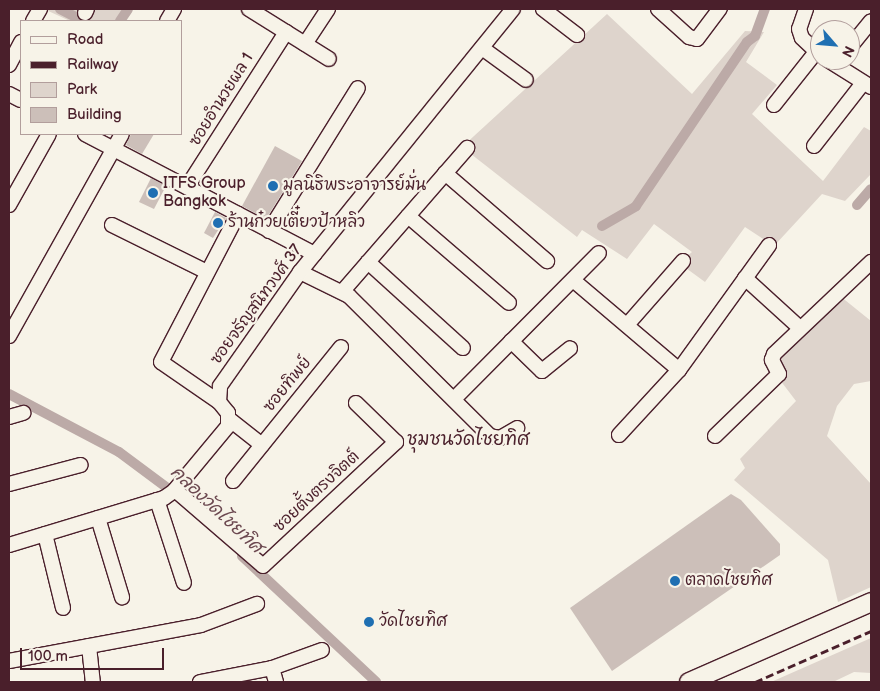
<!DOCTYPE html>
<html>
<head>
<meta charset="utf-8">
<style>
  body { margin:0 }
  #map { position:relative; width:880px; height:691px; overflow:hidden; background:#f7f3e8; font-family:"Balsamiq Sans","Playpen Sans Thai",sans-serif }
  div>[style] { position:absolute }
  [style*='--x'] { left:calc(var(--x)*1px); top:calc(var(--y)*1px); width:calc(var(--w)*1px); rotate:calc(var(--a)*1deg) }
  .green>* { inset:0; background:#ded4cc }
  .canal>* { height:10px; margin:-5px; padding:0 5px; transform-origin:5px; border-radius:5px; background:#bcaaa7 }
  .building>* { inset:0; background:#ccbfb9 }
  .roads { filter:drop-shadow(1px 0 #4a1f2b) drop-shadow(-1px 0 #4a1f2b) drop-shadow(0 1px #4a1f2b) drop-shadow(0 -1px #4a1f2b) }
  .minor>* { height:14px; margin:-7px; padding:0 7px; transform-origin:7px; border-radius:7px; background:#f7f3e8 }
  .major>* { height:18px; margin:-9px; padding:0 9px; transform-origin:9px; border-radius:9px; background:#f7f3e8 }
  .rail>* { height:3px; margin-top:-1.5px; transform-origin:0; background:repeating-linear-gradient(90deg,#4a1f2b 0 8px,transparent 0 12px) }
  .dots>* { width:14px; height:14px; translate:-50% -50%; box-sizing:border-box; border:2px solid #f7f3e8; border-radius:50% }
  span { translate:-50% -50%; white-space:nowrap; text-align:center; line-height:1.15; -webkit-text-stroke:4.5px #f7f3e8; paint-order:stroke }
  .street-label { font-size:16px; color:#4a1f2b }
  .poi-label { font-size:16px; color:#4a1f2b }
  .left { translate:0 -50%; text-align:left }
  .neighbourhood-label { font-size:18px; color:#4a1f2b }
  .water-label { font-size:18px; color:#6c4950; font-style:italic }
  .frame { position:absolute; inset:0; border:10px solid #4a1f2b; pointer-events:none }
  .legend { position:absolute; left:20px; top:20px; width:162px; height:115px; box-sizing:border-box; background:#f7f3e8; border:1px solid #b29e9c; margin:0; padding:6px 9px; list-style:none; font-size:15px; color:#4a1f2b }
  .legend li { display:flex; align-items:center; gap:10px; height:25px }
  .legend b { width:25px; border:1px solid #b29e9c }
  .north { position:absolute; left:810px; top:20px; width:50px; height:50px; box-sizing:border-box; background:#f7f3e8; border:1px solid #b29e9c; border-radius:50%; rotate:117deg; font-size:14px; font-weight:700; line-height:20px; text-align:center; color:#4a1f2b }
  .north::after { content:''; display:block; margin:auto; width:18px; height:22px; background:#1f6fb2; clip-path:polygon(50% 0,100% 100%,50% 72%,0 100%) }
  .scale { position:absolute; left:20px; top:648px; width:144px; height:22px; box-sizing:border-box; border:2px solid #4a1f2b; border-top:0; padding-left:6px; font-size:15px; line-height:18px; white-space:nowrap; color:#4a1f2b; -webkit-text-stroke:4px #f7f3e8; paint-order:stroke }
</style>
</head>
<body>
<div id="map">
  <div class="green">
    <i style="clip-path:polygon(44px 9px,126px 9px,120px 21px,70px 21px)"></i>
    <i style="clip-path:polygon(607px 14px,692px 94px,745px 31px,764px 32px,746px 62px,777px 85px,752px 114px,823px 181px,864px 127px,871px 131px,871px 174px,845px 201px,822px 194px,774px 246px,745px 227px,705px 282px,679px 263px,692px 252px,654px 224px,627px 259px,582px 230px,577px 237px,462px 147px)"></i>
    <i style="clip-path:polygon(840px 296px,871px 321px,871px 381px,854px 384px,837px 406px,827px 436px,871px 484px,871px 587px,838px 602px,828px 560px,734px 480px,745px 468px,740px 459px,796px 401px,767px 363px)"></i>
    <i style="clip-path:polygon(871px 638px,871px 673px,854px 672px,833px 682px,771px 682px)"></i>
  </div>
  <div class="canal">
    <i style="--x:60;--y:9;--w:27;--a:27"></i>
    <i style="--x:120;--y:21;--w:14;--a:-56"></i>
    <i style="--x:857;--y:205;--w:21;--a:-49"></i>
    <i style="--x:602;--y:226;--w:39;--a:-30"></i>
    <i style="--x:636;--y:206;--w:198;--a:-55.9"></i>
    <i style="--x:747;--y:42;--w:10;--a:-37"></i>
    <i style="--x:755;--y:36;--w:29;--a:-70"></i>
    <i style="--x:9;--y:394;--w:124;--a:27.8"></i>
    <i style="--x:119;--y:452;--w:72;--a:36.6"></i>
    <i style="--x:242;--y:556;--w:184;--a:43.2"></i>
  </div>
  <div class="building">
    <i style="clip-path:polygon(131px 134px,154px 134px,142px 154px,126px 145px)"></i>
    <i style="clip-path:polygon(275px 146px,302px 161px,266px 219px,242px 206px)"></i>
    <i style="clip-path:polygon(151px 178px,166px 186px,154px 209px,139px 202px)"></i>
    <i style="clip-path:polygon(215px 212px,226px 218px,213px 238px,204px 233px)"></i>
    <i style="clip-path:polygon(731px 494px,741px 500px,780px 544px,780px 555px,612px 671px,570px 608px)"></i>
  </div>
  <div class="roads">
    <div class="minor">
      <i style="--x:249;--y:9;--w:94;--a:32"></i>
      <i style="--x:543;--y:9;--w:43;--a:37.4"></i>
      <i style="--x:658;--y:9;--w:42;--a:42.1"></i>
      <i style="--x:689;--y:37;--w:8;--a:14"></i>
      <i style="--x:697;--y:39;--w:38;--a:-53"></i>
      <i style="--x:806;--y:9;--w:21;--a:109"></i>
      <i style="--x:799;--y:29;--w:9;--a:72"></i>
      <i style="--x:802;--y:38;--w:25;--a:43"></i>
      <i style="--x:85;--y:13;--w:4;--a:-63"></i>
      <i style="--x:33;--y:21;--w:14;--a:-60"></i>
      <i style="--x:167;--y:21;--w:14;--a:-60"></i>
      <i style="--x:305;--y:44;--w:42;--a:-56.7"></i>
      <i style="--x:850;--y:47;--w:33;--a:-51"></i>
      <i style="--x:482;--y:48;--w:54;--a:36"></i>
      <i style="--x:828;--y:60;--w:51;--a:32.1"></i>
      <i style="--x:9;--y:65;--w:26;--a:-62"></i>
      <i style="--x:9;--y:94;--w:13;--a:27"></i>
      <i style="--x:774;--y:105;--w:68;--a:-51.6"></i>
      <i style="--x:85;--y:134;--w:259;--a:27.6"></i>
      <i style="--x:814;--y:146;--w:80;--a:-52.1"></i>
      <i style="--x:445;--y:173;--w:135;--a:40.8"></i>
      <i style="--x:187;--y:187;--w:184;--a:-57.4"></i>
      <i style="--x:9;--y:205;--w:81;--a:-60.6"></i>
      <i style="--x:408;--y:216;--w:133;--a:40.7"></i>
      <i style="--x:112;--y:225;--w:106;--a:26.3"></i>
      <i style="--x:269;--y:231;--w:168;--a:-58.1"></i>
      <i style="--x:368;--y:262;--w:128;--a:42.2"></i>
      <i style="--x:300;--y:272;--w:55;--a:26.1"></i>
      <i style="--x:349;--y:296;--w:199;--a:44.8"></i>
      <i style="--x:490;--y:436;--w:10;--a:11"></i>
      <i style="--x:500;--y:438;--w:20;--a:-30"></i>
      <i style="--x:745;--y:278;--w:74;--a:42.3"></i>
      <i style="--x:573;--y:280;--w:139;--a:40.3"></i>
      <i style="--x:342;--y:292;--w:191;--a:-49"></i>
      <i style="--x:627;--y:325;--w:85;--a:-48.8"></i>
      <i style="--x:9;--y:336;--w:231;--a:-60.8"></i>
      <i style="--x:511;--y:341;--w:43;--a:44.1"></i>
      <i style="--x:542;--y:371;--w:36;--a:-39"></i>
      <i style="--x:455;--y:398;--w:204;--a:-45.2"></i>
      <i style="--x:219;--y:402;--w:70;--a:-145.4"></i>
      <i style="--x:161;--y:362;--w:167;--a:-62.5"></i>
      <i style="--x:9;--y:417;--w:15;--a:-16"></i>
      <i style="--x:229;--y:419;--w:42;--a:38.2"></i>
      <i style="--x:619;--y:435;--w:88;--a:-47.3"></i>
      <i style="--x:679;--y:370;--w:154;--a:-54.2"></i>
      <i style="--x:715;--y:436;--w:89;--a:-44.1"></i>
      <i style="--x:779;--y:374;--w:16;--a:-117"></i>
      <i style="--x:772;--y:360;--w:6;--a:-72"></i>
      <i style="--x:774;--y:354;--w:134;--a:-43.5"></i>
      <i style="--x:233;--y:481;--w:172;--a:-51.1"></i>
      <i style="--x:9;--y:484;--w:74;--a:-14.8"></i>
      <i style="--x:175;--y:490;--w:116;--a:40.8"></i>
      <i style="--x:263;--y:566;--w:182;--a:-43"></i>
      <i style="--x:396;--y:442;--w:56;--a:-135.7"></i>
      <i style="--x:157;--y:500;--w:87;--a:72"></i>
      <i style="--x:98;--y:518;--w:83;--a:73.1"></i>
      <i style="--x:45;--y:534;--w:76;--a:76.3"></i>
      <i style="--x:9;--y:545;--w:162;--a:-16.9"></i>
      <i style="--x:164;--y:498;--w:12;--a:-35"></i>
      <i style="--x:174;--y:491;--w:85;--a:-50.3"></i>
      <i style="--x:228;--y:426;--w:13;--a:-90"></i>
      <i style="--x:228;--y:413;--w:14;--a:-129"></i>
      <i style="--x:219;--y:402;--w:16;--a:-86"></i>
      <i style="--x:220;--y:386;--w:139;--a:-54.9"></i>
      <i style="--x:300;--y:272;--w:338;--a:-51"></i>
      <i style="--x:89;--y:646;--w:36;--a:84"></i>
      <i style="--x:9;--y:661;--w:195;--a:-10.6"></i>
      <i style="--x:201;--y:625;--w:60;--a:-20.6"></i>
      <i style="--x:272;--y:668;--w:15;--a:74"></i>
      <i style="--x:200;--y:682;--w:73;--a:-11"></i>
      <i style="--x:272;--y:668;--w:53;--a:-19.8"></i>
    </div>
    <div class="major">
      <i style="--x:689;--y:682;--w:199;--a:-23.7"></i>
    </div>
  </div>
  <div class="rail">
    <i style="--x:755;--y:682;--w:127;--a:-23.7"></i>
  </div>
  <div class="dots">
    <i style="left:273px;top:186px;background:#1f6fb2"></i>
    <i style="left:153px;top:193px;background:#1f6fb2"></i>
    <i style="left:218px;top:223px;background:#1f6fb2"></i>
    <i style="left:675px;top:581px;background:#1f6fb2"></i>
    <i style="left:369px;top:622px;background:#1f6fb2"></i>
  </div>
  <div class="street-label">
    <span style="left:222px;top:100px;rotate:-58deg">ซอยอำนวยผล 1</span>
    <span style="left:257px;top:305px;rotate:-54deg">ซอยจรัญสนิทวงศ์ 37</span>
    <span style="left:288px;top:385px;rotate:-51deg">ซอยทิพย์</span>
    <span style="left:317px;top:492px;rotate:-43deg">ซอยตั้งตรงจิตต์</span>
  </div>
  <div class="poi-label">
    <span class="left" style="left:163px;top:193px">ITFS Group<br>Bangkok</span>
    <span class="left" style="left:283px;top:186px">มูลนิธิพระอาจารย์มั่น</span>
    <span class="left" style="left:228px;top:223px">ร้านก๋วยเตี๋ยวป้าหลิว</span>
    <span class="left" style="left:685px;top:581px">ตลาดไชยทิศ</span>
    <span class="left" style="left:379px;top:622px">วัดไชยทิศ</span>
  </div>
  <div class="neighbourhood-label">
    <span style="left:468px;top:440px">ชุมชนวัดไชยทิศ</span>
  </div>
  <div class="water-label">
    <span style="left:216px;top:510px;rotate:43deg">คลองวัดไชยทิศ</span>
  </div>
  <div class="frame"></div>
  <ul class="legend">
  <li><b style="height:6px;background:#f7f3e8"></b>Road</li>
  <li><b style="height:6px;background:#4a1f2b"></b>Railway</li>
  <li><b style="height:14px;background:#ded4cc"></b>Park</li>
  <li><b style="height:14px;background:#ccbfb9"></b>Building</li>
  </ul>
  <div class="north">N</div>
  <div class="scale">100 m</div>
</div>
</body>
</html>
